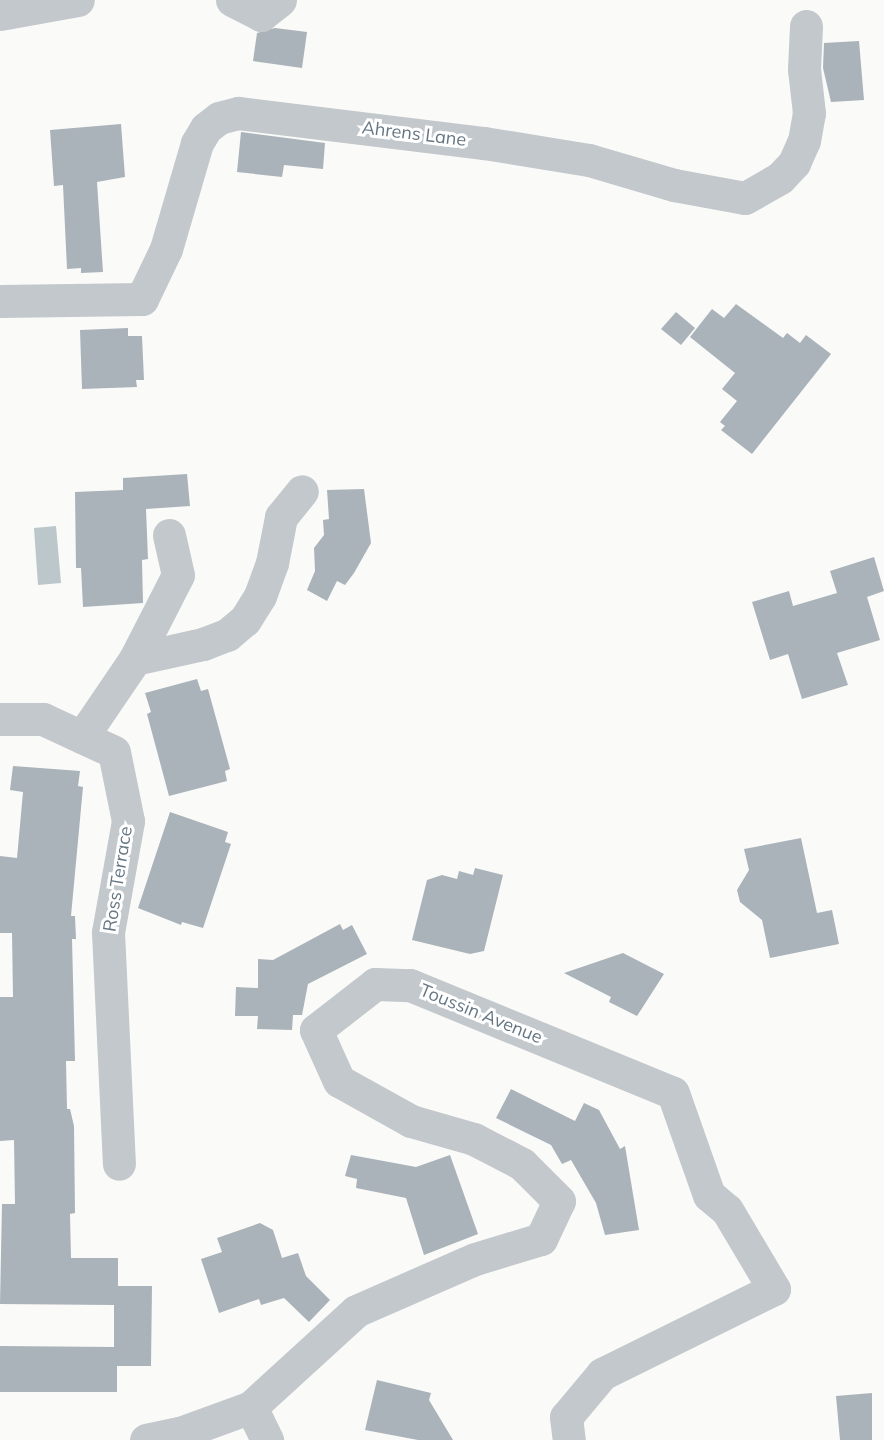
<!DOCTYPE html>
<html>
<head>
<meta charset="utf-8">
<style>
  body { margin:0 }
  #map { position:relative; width:884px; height:1440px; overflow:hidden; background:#fafaf8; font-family:Mulish,sans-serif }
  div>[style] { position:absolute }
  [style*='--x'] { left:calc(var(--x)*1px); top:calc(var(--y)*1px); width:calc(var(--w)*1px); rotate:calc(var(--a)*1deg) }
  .water>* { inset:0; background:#bbc7cb }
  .building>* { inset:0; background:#aab3b9 }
  .minor>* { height:33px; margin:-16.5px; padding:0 16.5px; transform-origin:16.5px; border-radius:16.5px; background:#c3c8cc }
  span { translate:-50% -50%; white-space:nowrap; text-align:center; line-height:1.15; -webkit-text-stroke:6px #fff; paint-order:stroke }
  .street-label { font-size:18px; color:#657683 }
</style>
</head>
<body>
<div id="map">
  <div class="water">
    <i style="clip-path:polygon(56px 526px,61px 583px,38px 585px,34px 528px)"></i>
  </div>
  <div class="building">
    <i style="clip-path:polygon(275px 28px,307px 32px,302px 68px,253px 61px,257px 33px)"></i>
    <i style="clip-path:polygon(859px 41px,864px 100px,831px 102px,823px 68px,824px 43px)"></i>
    <i style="clip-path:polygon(121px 124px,125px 177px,97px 182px,103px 272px,81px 273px,81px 268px,67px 269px,63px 185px,54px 186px,50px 130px)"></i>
    <i style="clip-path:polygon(241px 132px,325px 143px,323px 169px,284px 165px,282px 177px,237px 172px)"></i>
    <i style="clip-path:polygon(736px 304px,783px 338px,787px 333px,800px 343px,806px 335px,831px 354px,752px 454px,721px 430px,725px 426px,720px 422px,737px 401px,722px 389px,735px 373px,690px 337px,712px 309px,724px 318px)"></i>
    <i style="clip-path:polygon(676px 312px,695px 328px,681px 345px,661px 329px)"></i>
    <i style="clip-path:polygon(128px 328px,128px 336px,142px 336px,144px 380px,136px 380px,137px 387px,82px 389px,80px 330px)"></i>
    <i style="clip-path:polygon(187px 474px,190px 506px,146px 509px,148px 559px,142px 560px,143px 603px,83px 607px,81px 568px,76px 568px,75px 492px,123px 490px,123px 478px)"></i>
    <i style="clip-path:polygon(364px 489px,371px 543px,354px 573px,345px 585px,337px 581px,327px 601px,307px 590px,315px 571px,314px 548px,324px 535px,323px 520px,329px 519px,327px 490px)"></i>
    <i style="clip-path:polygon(874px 557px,884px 591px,867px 597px,880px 640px,837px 653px,848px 685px,802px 699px,788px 654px,770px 660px,752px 602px,789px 591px,793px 606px,837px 593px,830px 571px)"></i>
    <i style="clip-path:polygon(197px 679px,201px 691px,208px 689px,230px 769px,225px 771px,227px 781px,169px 796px,147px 714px,151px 712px,145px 693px)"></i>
    <i style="clip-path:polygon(13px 766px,80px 771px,78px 786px,83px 787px,71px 916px,75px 916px,76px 939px,72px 939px,75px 1061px,66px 1061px,67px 1109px,70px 1109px,74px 1126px,75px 1213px,70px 1214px,71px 1258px,118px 1258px,118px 1286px,152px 1286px,151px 1366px,117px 1366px,117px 1392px,0 1392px,0 1346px,114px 1347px,114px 1305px,0 1304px,2px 1204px,15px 1204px,14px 1140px,0 1141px,0 997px,13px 997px,12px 933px,0 933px,0 856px,17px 858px,23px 792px,10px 790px)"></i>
    <i style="clip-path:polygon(170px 812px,228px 832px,225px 842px,231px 844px,203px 928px,182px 922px,181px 925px,138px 908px)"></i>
    <i style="clip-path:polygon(801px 838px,817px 913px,832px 910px,839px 944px,770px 958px,762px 920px,740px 902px,737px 890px,749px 870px,744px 849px)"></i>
    <i style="clip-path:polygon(475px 868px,503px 875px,484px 951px,470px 954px,412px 940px,427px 880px,442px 875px,457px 879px,459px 871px,473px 875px)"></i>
    <i style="clip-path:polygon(340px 924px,343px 930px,352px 925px,367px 954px,308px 984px,302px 1015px,293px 1015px,292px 1030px,257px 1029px,258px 1016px,235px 1016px,236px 987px,258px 988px,258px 959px,273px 960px)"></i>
    <i style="clip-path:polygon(623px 953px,664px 974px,637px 1016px,609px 1002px,611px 997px,564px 973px)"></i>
    <i style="clip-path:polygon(511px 1089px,575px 1121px,584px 1103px,599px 1110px,620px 1149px,625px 1146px,639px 1230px,605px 1235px,596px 1203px,571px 1160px,562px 1164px,551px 1145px,496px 1118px)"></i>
    <i style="clip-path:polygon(351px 1155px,416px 1167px,450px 1155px,478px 1234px,424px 1255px,406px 1198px,356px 1188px,357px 1179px,345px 1176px)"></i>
    <i style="clip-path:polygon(260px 1223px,273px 1230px,282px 1258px,298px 1253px,306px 1276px,330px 1300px,309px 1322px,284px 1298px,261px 1305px,259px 1299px,219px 1313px,201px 1259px,222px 1252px,217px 1238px)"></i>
    <i style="clip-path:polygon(377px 1380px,431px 1393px,429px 1400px,453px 1440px,418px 1440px,365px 1430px)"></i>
    <i style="clip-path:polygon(872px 1393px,872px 1440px,840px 1440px,836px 1396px)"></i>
  </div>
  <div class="minor">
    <i style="--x:232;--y:0;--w:33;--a:27"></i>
    <i style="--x:261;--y:15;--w:24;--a:-38"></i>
    <i style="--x:0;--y:14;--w:79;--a:-10.2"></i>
    <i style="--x:0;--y:301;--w:142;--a:-0.8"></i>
    <i style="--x:142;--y:299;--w:55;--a:-64.4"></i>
    <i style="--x:166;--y:249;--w:110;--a:-73.7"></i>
    <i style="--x:197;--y:143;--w:17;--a:-59"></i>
    <i style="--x:206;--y:128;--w:16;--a:-38"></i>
    <i style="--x:219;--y:118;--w:20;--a:-15"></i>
    <i style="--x:238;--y:113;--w:248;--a:7"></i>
    <i style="--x:484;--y:143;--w:106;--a:9.2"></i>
    <i style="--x:589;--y:160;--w:89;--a:16.4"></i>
    <i style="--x:674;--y:185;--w:72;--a:10.4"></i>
    <i style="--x:745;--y:198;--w:40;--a:-29.7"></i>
    <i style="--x:780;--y:178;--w:21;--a:-47"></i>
    <i style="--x:794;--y:163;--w:24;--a:-66"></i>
    <i style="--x:804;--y:141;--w:28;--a:-80"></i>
    <i style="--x:809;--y:113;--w:44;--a:-96.5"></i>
    <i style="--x:804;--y:69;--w:43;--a:-87.3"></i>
    <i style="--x:135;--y:659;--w:94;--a:-62.9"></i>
    <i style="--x:178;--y:575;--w:41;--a:-102.7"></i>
    <i style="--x:0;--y:719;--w:43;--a:0"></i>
    <i style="--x:43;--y:719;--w:78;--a:24.9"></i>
    <i style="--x:114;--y:752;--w:70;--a:78.5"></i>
    <i style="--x:128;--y:821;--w:113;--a:100.2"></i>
    <i style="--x:108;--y:932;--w:232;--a:87.3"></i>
    <i style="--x:82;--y:737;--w:94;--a:-55.8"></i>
    <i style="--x:135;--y:659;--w:70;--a:-12.4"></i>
    <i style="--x:203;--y:644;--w:26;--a:-21"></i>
    <i style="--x:227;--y:635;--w:23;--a:-40"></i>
    <i style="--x:245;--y:620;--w:28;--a:-58"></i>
    <i style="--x:260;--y:596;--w:35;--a:-70"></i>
    <i style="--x:272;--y:563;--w:47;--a:-78.9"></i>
    <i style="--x:281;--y:517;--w:33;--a:-51"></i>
    <i style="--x:251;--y:1407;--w:37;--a:64"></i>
    <i style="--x:146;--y:1440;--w:35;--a:-12"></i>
    <i style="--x:180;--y:1433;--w:76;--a:-20.1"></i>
    <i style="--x:251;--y:1407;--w:142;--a:-42.4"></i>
    <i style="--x:356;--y:1311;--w:130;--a:-23.6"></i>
    <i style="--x:475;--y:1259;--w:69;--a:-16.9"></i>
    <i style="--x:541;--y:1239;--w:42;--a:-64.7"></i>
    <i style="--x:559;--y:1201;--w:52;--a:-135"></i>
    <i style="--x:522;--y:1164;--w:54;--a:-152.5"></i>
    <i style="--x:474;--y:1139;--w:66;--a:-164.1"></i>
    <i style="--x:411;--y:1121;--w:82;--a:-150.9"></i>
    <i style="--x:339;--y:1081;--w:56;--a:-114.3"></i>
    <i style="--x:316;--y:1030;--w:75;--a:-37.9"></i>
    <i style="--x:375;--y:984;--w:35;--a:2"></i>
    <i style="--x:410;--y:985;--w:284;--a:22.3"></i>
    <i style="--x:673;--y:1093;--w:108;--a:70.6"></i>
    <i style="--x:709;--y:1195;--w:23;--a:40"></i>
    <i style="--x:727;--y:1210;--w:92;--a:59.3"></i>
    <i style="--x:774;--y:1289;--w:192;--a:153.7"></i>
    <i style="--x:602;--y:1374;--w:56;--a:129.9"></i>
    <i style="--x:566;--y:1417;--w:23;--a:83"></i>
  </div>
  <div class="street-label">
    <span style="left:414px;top:134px;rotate:7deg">Ahrens Lane</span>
    <span style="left:118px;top:879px;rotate:-81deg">Ross Terrace</span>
    <span style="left:481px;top:1014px;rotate:22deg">Toussin Avenue</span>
  </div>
</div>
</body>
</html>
